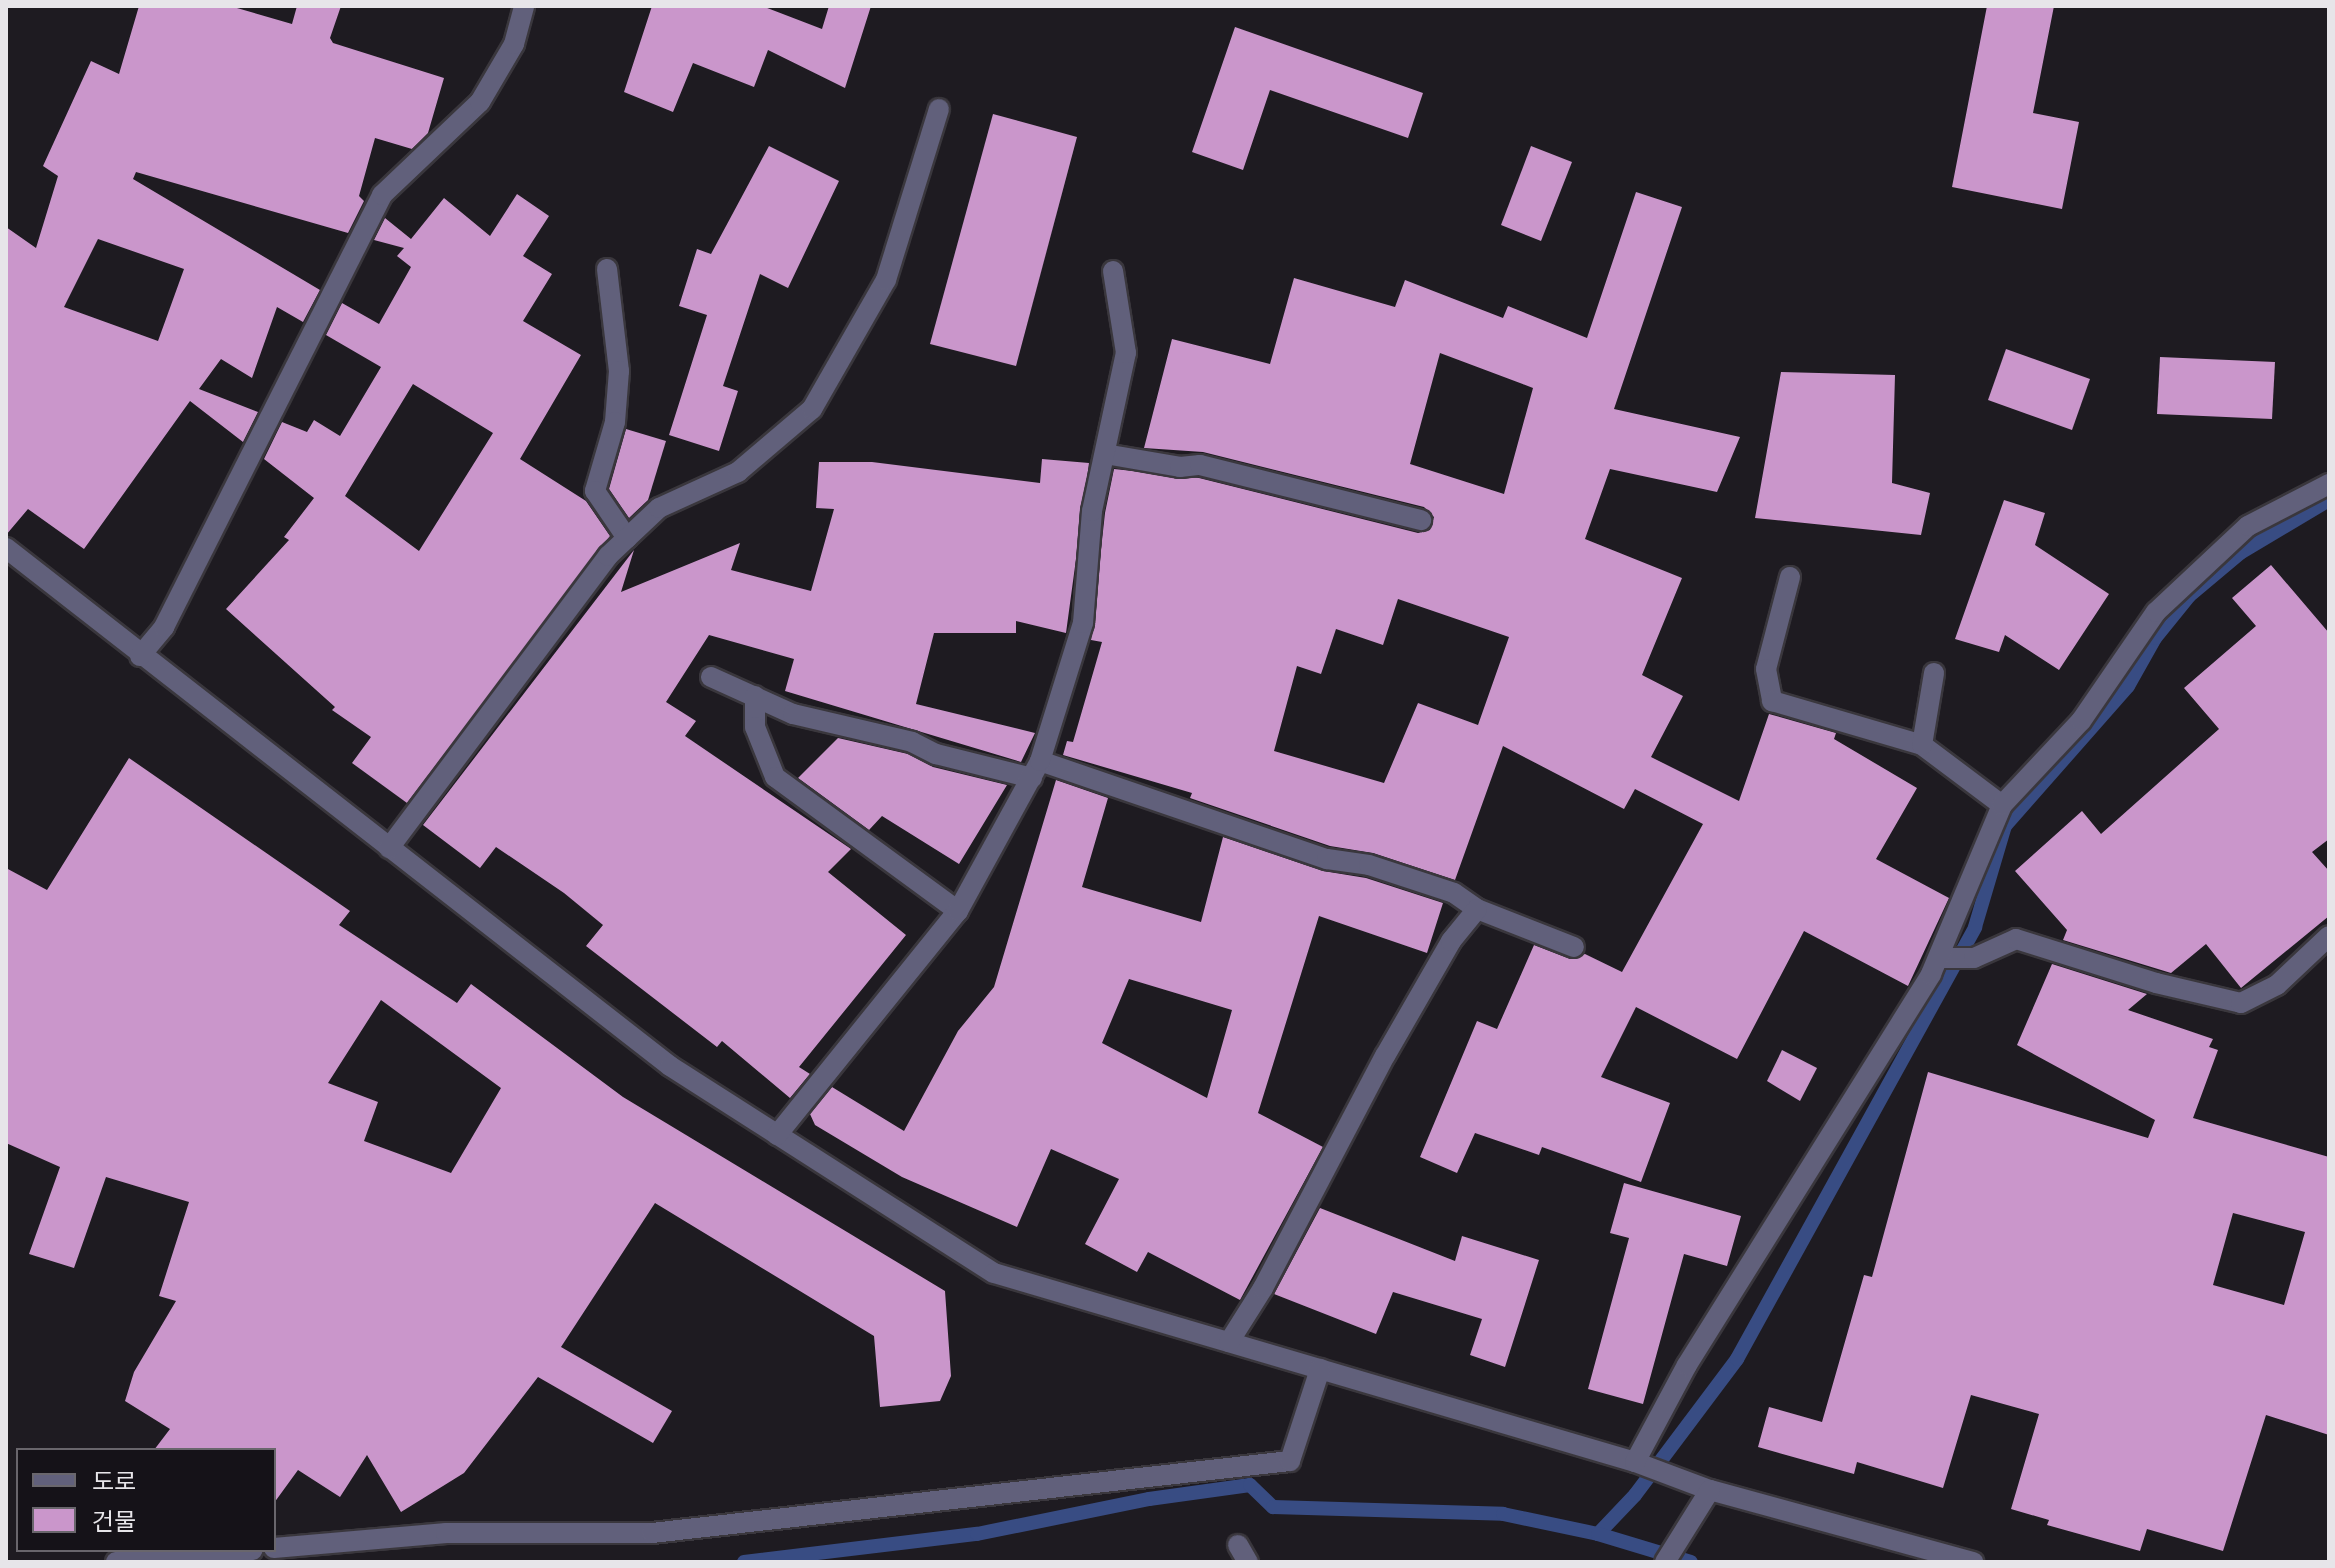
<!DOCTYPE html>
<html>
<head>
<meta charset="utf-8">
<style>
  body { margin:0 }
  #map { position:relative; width:2335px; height:1568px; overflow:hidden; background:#1e1b21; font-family:"Alegreya Sans","Noto Sans KR",sans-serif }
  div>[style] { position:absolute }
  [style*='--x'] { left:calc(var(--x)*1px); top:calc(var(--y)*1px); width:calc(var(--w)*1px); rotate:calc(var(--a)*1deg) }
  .stream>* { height:14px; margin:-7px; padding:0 7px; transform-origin:7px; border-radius:7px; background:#384c83 }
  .building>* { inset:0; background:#ca96cb }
  .roads { filter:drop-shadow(2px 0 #3a373d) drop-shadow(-2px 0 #3a373d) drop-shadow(0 2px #3a373d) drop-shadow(0 -2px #3a373d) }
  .minor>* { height:20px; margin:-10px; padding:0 10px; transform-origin:10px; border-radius:10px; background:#61607b }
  span { translate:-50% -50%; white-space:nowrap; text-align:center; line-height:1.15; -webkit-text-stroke:8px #151218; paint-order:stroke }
  .frame { position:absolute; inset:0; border:8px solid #e7e5e9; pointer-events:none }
  .legend { position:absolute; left:16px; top:1448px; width:260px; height:104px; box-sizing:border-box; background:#151218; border:2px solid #69666c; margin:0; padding:10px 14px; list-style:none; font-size:24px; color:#e7e5e9 }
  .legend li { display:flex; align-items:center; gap:16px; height:40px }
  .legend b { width:40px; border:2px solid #69666c }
</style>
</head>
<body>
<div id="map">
  <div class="stream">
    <i style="--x:1598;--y:1534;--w:54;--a:-46.5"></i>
    <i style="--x:1635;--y:1495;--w:170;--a:-53.1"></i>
    <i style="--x:1737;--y:1359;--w:493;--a:-61.1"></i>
    <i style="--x:1975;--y:927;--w:105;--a:-73.5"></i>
    <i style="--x:2005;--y:826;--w:186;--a:-48.7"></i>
    <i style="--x:2128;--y:686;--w:55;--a:-60.6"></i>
    <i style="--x:2155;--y:638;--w:54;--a:-51"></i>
    <i style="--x:2189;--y:596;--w:67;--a:-40.1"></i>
    <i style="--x:2240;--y:553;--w:104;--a:-30.8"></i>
    <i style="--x:744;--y:1562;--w:235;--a:-6.9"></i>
    <i style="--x:977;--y:1534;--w:176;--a:-11.5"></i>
    <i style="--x:1149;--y:1499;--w:102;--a:-7.9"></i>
    <i style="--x:1250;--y:1485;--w:32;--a:44"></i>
    <i style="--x:1273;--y:1507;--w:230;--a:1.7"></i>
    <i style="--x:1503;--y:1514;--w:97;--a:11.9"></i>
    <i style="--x:1598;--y:1534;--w:97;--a:16.8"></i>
  </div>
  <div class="building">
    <i style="clip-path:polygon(evenodd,139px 6px,230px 6px,292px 24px,297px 6px,341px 6px,330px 38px,333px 43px,444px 78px,428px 133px,412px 149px,375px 138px,359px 196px,364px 201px,348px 233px,136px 172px,133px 179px,320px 290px,303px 322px,277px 307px,252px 378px,221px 359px,199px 389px,258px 412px,243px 442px,190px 401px,84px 549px,28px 509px,6px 535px,6px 227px,36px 248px,58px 176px,43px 166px,91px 61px,119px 74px,139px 6px,98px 239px,184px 269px,158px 341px,64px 307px,98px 239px)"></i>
    <i style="clip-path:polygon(652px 6px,762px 6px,822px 29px,829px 6px,871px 6px,845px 88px,768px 50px,754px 87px,693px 63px,673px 112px,624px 92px)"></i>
    <i style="clip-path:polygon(1987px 6px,2054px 6px,2033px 113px,2079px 122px,2062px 209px,1952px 187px)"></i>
    <i style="clip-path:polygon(1235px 27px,1423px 93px,1408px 138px,1270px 90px,1243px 170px,1192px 152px)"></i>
    <i style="clip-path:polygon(993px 114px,1077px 137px,1016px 366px,930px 344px)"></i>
    <i style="clip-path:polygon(769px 146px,839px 181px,788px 288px,760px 274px,723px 386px,738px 391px,719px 451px,669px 435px,707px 315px,679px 306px,697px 249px,711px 254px)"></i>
    <i style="clip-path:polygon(1531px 146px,1572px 162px,1541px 241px,1501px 225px)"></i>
    <i style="clip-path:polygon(evenodd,1636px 192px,1682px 207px,1614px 409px,1740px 437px,1717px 492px,1610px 469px,1585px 539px,1682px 578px,1642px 675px,1683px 696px,1651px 757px,1739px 801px,1769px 714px,1836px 733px,1834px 739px,1917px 788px,1876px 859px,1949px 898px,1908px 986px,1804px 931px,1737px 1059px,1636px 1007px,1601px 1077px,1670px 1103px,1641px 1182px,1542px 1147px,1539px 1155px,1475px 1133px,1457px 1173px,1420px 1157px,1477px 1021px,1497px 1029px,1534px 945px,1570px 959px,1585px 954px,1622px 972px,1703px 824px,1635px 789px,1624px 809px,1503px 746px,1455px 880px,1373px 853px,1330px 846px,1190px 798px,1192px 793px,1063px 755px,1067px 741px,1073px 742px,1102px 642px,1091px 640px,1105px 513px,1114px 469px,1199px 478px,1418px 533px,1430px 530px,1434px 517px,1424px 507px,1203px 452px,1144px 448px,1172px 339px,1270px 364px,1294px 278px,1395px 307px,1405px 280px,1503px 318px,1508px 306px,1587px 338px,1636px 192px,1440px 353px,1533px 388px,1504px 494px,1410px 464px,1440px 353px,1636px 192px,1398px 599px,1509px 637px,1478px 725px,1418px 703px,1384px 783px,1274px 751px,1297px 666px,1321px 674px,1336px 629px,1383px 645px,1398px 599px)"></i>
    <i style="clip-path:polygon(evenodd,517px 194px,549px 216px,523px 256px,552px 274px,523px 321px,581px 355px,520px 459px,586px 501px,610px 536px,407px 803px,352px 763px,371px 737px,332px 710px,335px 707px,226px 609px,289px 540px,284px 537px,314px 498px,264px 459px,282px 422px,307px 432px,314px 420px,340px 436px,381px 367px,326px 335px,342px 303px,379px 324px,411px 267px,397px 256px,404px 248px,374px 240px,385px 218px,411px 239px,444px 198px,490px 236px,517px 194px,413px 384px,493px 433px,419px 551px,345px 496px,413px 384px)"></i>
    <i style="clip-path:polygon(2006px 349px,2090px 379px,2072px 430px,1988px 400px)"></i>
    <i style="clip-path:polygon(2160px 357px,2275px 362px,2272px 419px,2157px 414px)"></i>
    <i style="clip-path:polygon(1781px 372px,1895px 375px,1892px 483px,1930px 493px,1921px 535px,1755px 518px)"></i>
    <i style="clip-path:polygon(626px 429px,666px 441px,648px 500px,629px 518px,609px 489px)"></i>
    <i style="clip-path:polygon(1042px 459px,1089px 463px,1066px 633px,1016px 621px,1016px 633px,934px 633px,916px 704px,1035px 733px,1021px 762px,785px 691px,794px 659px,709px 635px,666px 702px,696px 721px,685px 736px,851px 849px,828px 872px,906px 935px,799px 1067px,810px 1074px,790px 1098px,722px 1041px,717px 1047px,586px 946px,603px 925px,564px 893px,496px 847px,480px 868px,423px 825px,634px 550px,621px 592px,740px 543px,731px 570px,811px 591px,834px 509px,816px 508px,819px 462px,872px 462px,1040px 483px)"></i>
    <i style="clip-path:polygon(2004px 500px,2045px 513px,2035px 545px,2109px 594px,2059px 670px,2005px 635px,1999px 652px,1955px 639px)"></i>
    <i style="clip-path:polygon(2271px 565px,2329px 633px,2329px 839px,2312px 852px,2329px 871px,2329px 916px,2241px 988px,2206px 944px,2171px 973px,2063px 940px,2067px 930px,2015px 871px,2082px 811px,2101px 834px,2219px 729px,2184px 688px,2256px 626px,2232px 598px)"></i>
    <i style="clip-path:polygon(838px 738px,908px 754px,933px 767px,1007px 785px,959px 864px,882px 816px,869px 830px,798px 778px)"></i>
    <i style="clip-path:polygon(evenodd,129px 758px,350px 911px,339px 925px,457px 1003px,471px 984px,623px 1097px,945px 1291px,951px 1376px,940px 1401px,880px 1407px,874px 1336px,655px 1203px,561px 1347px,672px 1411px,653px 1443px,538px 1377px,464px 1473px,401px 1512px,367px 1455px,340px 1497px,298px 1470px,274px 1503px,274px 1450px,154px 1450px,170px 1429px,125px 1401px,134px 1372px,176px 1301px,159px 1296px,189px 1202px,106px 1177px,74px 1268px,29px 1254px,60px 1167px,6px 1143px,6px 868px,47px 890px,129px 758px,381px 1000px,501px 1088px,451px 1173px,364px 1141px,378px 1102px,328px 1083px,381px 1000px)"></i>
    <i style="clip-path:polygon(evenodd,1056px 780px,1108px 798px,1082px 887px,1201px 922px,1223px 837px,1323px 871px,1366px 878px,1443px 903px,1427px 953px,1319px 916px,1258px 1113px,1323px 1147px,1240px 1300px,1148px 1252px,1137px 1272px,1085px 1244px,1119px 1179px,1051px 1149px,1017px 1227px,902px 1177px,815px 1125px,810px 1114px,832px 1087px,904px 1131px,958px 1031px,994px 987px,1056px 780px,1129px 979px,1232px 1010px,1207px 1098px,1102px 1043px,1129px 979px)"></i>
    <i style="clip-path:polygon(evenodd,2052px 964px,2147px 994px,2128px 1010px,2213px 1039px,2209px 1047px,2218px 1050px,2193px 1118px,2329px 1157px,2329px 1435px,2266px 1415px,2223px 1551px,2147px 1529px,2140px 1551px,2047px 1525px,2049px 1520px,2011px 1509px,2039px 1414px,1971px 1395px,1943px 1488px,1857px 1462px,1854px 1474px,1758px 1447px,1769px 1407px,1822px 1422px,1864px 1275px,1872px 1277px,1928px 1072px,2148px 1138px,2155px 1120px,2017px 1045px,2052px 964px,2233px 1213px,2305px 1232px,2284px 1305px,2213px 1285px,2233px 1213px)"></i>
    <i style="clip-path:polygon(1782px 1050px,1817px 1068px,1800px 1101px,1767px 1081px)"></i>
    <i style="clip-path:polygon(1624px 1183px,1741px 1216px,1727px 1266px,1684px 1254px,1643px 1404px,1588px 1389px,1629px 1238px,1610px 1233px)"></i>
    <i style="clip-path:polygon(1320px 1208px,1455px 1261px,1462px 1236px,1539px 1260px,1505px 1367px,1470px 1355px,1482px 1319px,1393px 1292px,1376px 1334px,1274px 1294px)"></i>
  </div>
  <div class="roads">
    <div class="minor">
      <i style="--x:607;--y:269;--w:103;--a:83.3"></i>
      <i style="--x:619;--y:371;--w:51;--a:94.5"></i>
      <i style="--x:615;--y:422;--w:72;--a:106.2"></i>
      <i style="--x:595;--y:491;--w:57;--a:55.8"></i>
      <i style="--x:1105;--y:454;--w:76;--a:9.8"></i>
      <i style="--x:1180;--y:467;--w:20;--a:-6"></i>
      <i style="--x:1200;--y:465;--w:228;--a:14"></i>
      <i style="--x:6;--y:548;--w:842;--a:37.96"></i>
      <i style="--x:670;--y:1066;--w:384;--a:32.6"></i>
      <i style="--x:994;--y:1273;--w:668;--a:16.43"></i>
      <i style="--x:1635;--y:1462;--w:80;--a:20.5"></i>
      <i style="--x:1710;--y:1490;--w:273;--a:15.3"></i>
      <i style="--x:1790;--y:577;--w:95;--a:104.6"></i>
      <i style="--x:1766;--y:669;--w:33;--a:79"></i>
      <i style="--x:1772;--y:701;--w:156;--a:16.3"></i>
      <i style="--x:1922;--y:745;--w:100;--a:36.9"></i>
      <i style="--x:140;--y:656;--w:38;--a:-50"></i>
      <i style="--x:164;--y:627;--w:484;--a:-63.2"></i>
      <i style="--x:382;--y:195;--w:135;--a:-43.5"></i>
      <i style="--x:480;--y:102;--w:67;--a:-59.6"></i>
      <i style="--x:514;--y:44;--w:39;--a:-75"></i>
      <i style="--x:711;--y:677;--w:90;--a:24.3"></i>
      <i style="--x:793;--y:714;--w:122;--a:13.2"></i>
      <i style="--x:912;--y:742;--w:27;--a:27"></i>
      <i style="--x:936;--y:754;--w:99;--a:14"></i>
      <i style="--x:755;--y:696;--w:31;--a:90"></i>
      <i style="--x:755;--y:727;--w:54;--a:68.2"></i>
      <i style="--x:775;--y:777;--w:227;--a:36.2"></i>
      <i style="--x:1922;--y:745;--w:73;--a:-80.5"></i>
      <i style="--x:1040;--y:761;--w:303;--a:18.9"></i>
      <i style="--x:1327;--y:859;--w:42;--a:8.1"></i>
      <i style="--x:1369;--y:865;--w:89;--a:18.2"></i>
      <i style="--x:1454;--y:893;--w:28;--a:35"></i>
      <i style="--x:1477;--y:909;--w:104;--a:21.4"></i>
      <i style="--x:389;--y:848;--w:365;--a:-53.1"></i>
      <i style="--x:608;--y:556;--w:70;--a:-43.3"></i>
      <i style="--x:659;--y:508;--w:87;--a:-24.5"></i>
      <i style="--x:738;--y:472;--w:97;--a:-40.4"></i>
      <i style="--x:812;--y:409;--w:149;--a:-60.2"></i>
      <i style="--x:886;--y:280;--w:179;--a:-72.8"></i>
      <i style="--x:1939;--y:958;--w:35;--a:0"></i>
      <i style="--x:1974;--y:958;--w:46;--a:-24.3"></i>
      <i style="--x:2016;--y:939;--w:147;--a:17.4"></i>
      <i style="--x:2156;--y:983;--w:87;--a:13.2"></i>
      <i style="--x:2241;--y:1003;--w:40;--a:-26.6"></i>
      <i style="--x:2277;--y:985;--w:71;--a:-43.3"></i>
      <i style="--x:777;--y:1135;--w:288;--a:-51.1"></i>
      <i style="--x:958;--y:911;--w:171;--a:-61.3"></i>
      <i style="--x:1040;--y:761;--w:145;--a:-72.7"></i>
      <i style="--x:1083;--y:623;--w:112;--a:-85.4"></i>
      <i style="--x:1092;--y:511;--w:162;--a:-77.9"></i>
      <i style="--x:1126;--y:353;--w:83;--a:-99"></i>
      <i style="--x:1229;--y:1342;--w:64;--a:-57.8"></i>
      <i style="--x:1263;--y:1288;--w:262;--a:-62.3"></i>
      <i style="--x:1385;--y:1056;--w:133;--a:-60.1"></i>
      <i style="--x:1451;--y:941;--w:41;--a:-50.9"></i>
      <i style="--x:1635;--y:1462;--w:110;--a:-61.8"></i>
      <i style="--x:1687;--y:1365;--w:461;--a:-58"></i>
      <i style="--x:1931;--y:974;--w:183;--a:-67.2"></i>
      <i style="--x:2002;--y:805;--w:115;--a:-46.8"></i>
      <i style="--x:2081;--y:721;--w:132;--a:-55.5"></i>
      <i style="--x:2156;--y:612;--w:126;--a:-43.1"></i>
      <i style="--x:2248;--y:526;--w:91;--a:-27.4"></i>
      <i style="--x:1238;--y:1545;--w:20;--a:60"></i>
      <i style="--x:274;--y:1548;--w:173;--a:-5"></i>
      <i style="--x:446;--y:1533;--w:206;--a:0"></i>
      <i style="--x:652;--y:1533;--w:642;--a:-6.44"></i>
      <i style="--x:1290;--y:1461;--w:97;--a:-71.9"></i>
      <i style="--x:116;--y:1562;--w:137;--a:-5"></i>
      <i style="--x:1665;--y:1562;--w:85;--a:-58"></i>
    </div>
  </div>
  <div class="frame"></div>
  <ul class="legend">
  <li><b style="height:10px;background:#61607b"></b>도로</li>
  <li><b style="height:22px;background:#ca96cb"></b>건물</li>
  </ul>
</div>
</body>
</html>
